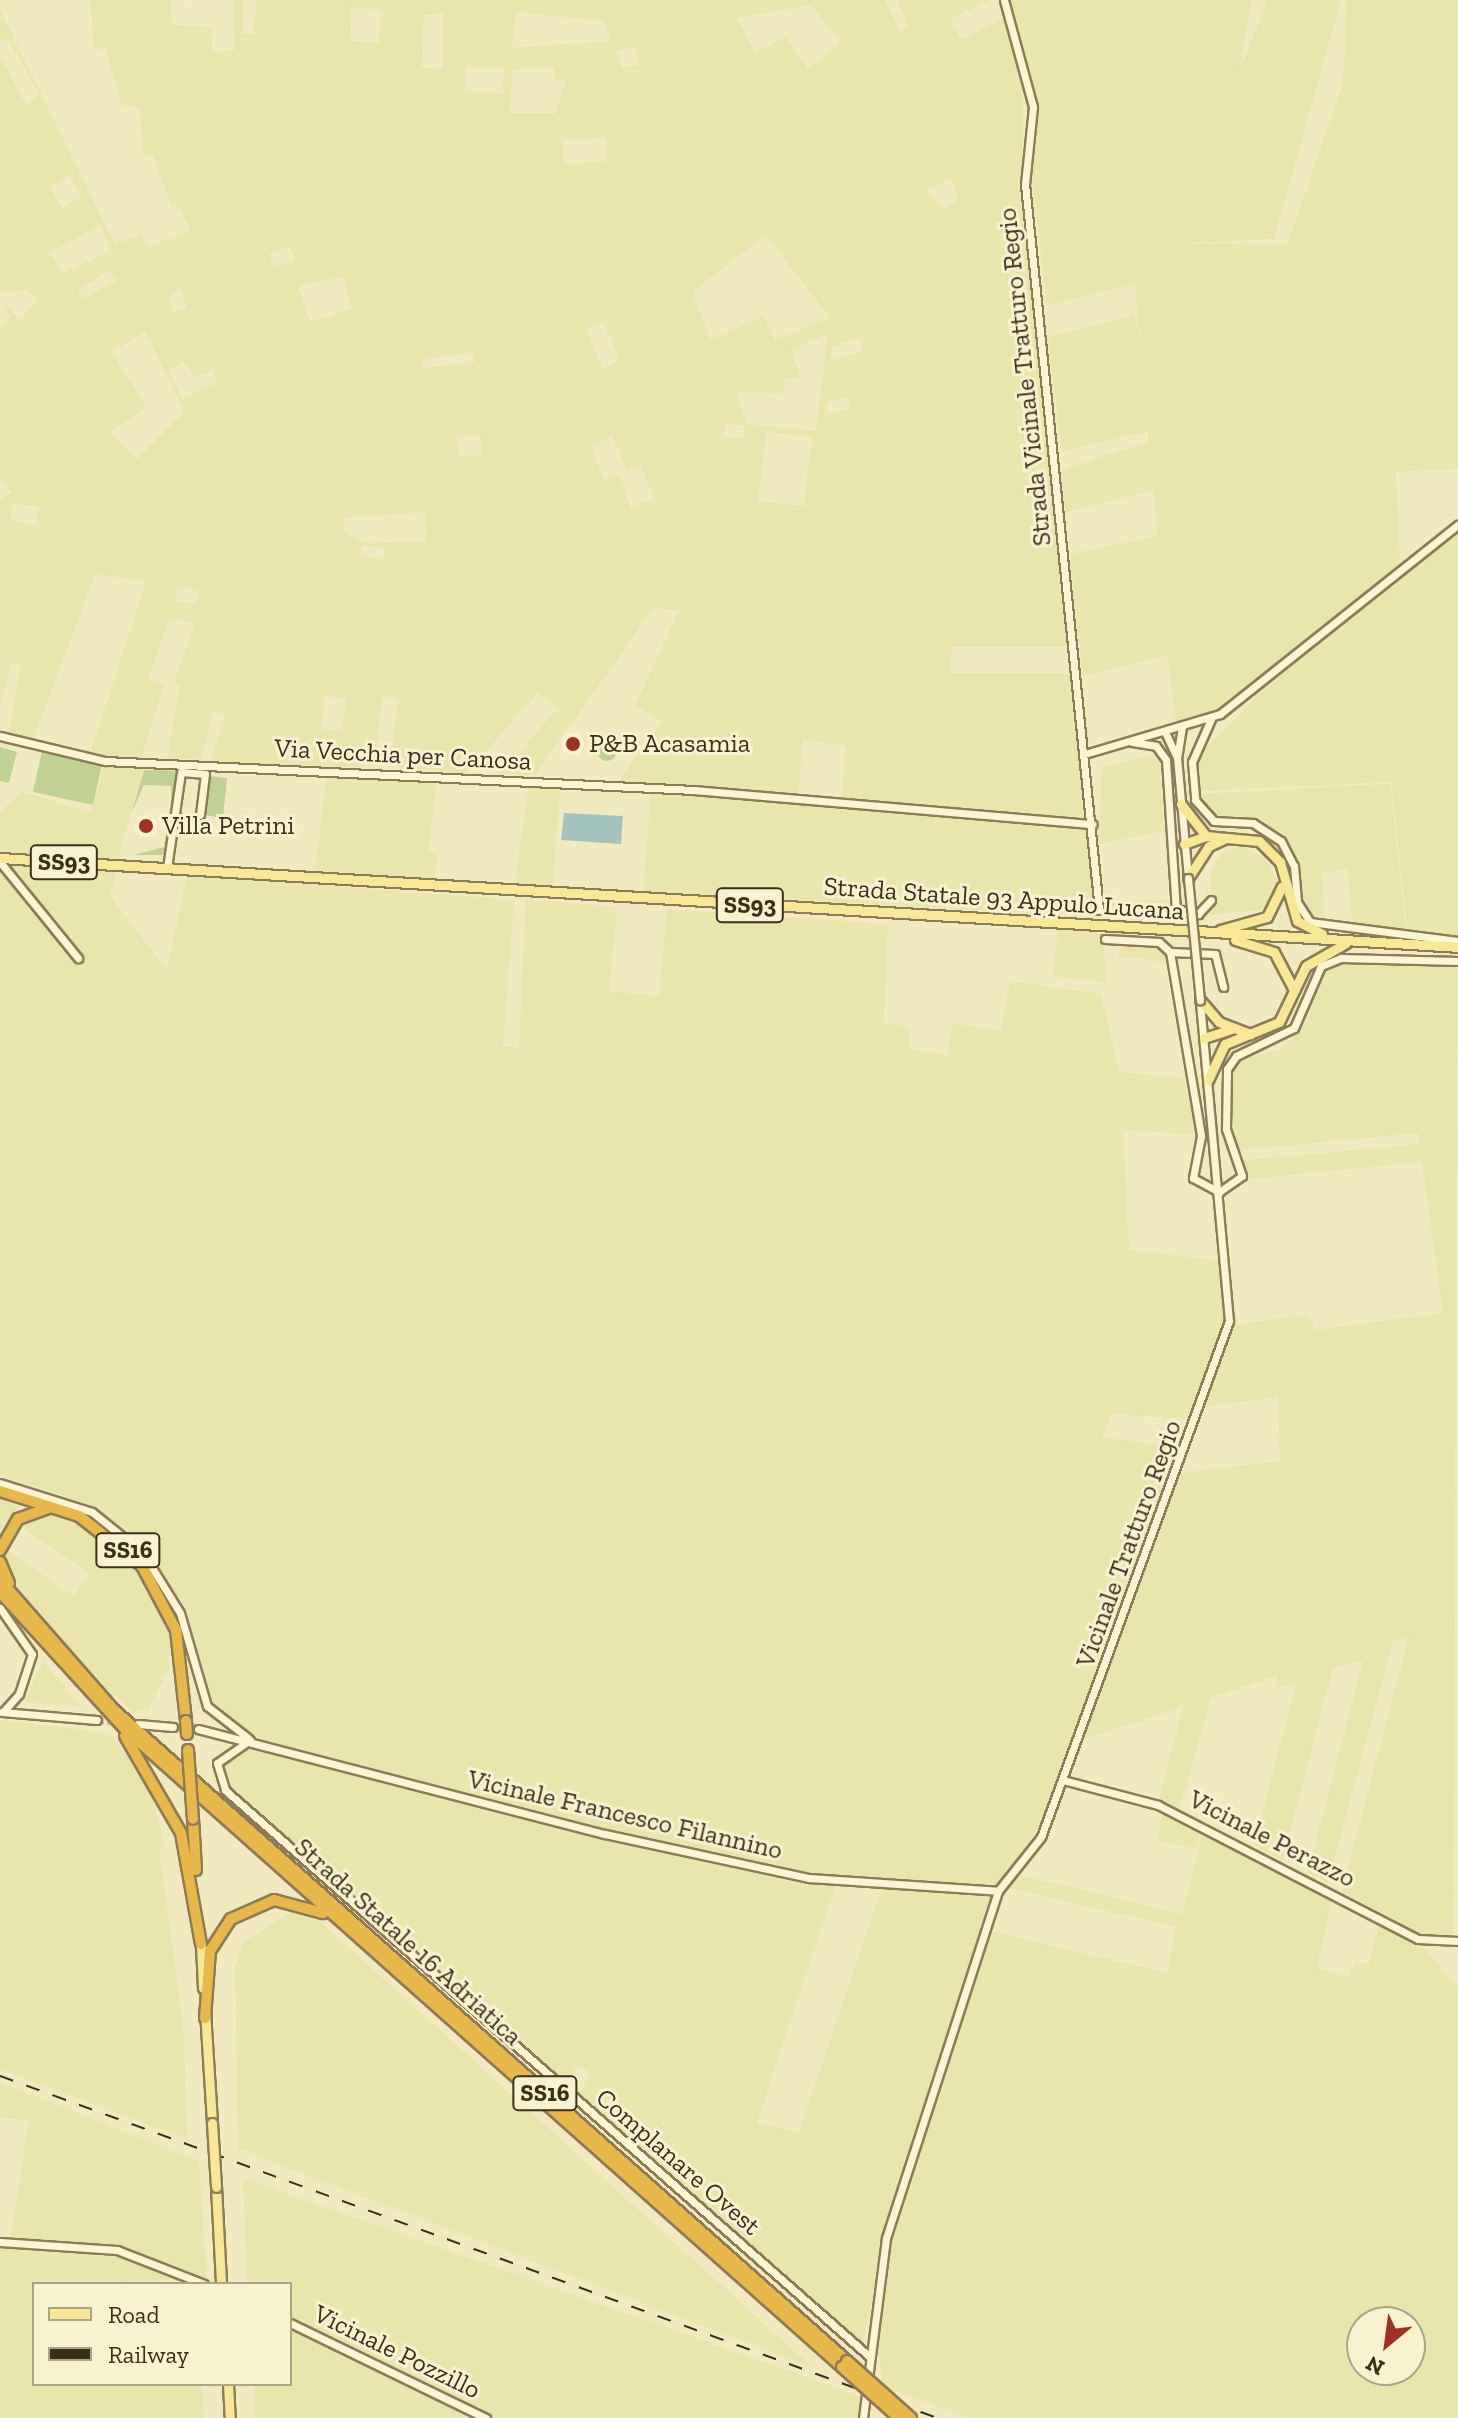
<!DOCTYPE html>
<html>
<head>
<meta charset="utf-8">
<style>
  body { margin:0 }
  #map { position:relative; width:1458px; height:2418px; overflow:hidden; background:#f1eac0; font-family:"Zilla Slab",serif }
  div>[style] { position:absolute }
  [style*='--x'] { left:calc(var(--x)*1px); top:calc(var(--y)*1px); width:calc(var(--w)*1px); rotate:calc(var(--a)*1deg) }
  .farmland>* { inset:0; background:#e8e6ad }
  .green>* { inset:0; background:#c1d193 }
  .round { border-radius:50% }
  .water>* { inset:0; background:#a4c3be }
  .minor-tunnel>* { height:7px; margin-top:-3.5px; transform-origin:0; background:repeating-linear-gradient(90deg,#cdc59f 0 7px,transparent 0 10.5px) }
  .roads { filter:drop-shadow(2px 0 #8c7b56) drop-shadow(-2px 0 #8c7b56) drop-shadow(0 2px #8c7b56) drop-shadow(0 -2px #8c7b56) }
  .minor>* { height:7px; margin:-3.5px; padding:0 3.5px; transform-origin:3.5px; border-radius:3.5px; background:#fbf5d4 }
  .major>* { height:9px; margin:-4.5px; padding:0 4.5px; transform-origin:4.5px; border-radius:4.5px; background:#f8e795 }
  .highway>* { height:10px; margin:-5px; padding:0 5px; transform-origin:5px; border-radius:5px; background:#e8b84a }
  .rail>* { height:2px; margin-top:-1px; transform-origin:0; background:repeating-linear-gradient(90deg,#3b2f1c 0 14px,transparent 0 28px) }
  .bridges { filter:drop-shadow(2px 0 #8c7b56) drop-shadow(-2px 0 #8c7b56) drop-shadow(0 2px #8c7b56) drop-shadow(0 -2px #8c7b56) }
  .minor-bridge>* { height:7px; margin:-3.5px; padding:0 3.5px; transform-origin:3.5px; border-radius:3.5px; background:#fbf5d4 }
  .major-bridge>* { height:9px; margin:-4.5px; padding:0 4.5px; transform-origin:4.5px; border-radius:4.5px; background:#f8e795 }
  .highway-bridge>* { height:10px; margin:-5px; padding:0 5px; transform-origin:5px; border-radius:5px; background:#e8b84a }
  .dots>* { width:22px; height:22px; translate:-50% -50%; box-sizing:border-box; border:4px solid #f8f2d1; border-radius:50% }
  span { translate:-50% -50%; white-space:nowrap; text-align:center; line-height:1.15; -webkit-text-stroke:6px #f8f2d1; paint-order:stroke }
  .shield-label span { padding:2px 6px; background:#f8f2d1; border:2px solid; border-radius:6px; -webkit-text-stroke-width:0 }
  .shield-label { font-size:24px; color:#3b2f1c; font-weight:700 }
  .street-label { font-size:26px; color:#3b2f1c }
  .poi-label { font-size:26px; color:#3b2f1c }
  .left { translate:0 -50%; text-align:left }
  .legend { position:absolute; left:32px; top:2282px; width:260px; height:104px; box-sizing:border-box; background:#f8f2d1; border:2px solid #aca489; margin:0; padding:10px 14px; list-style:none; font-size:24px; color:#3b2f1c }
  .legend li { display:flex; align-items:center; gap:16px; height:40px }
  .legend b { width:40px; border:2px solid #aca489 }
  .north { position:absolute; left:1346px; top:2306px; width:80px; height:80px; box-sizing:border-box; background:#f8f2d1; border:2px solid #aca489; border-radius:50%; rotate:209deg; font-size:22px; font-weight:700; line-height:32px; text-align:center; color:#3b2f1c }
  .north::after { content:''; display:block; margin:auto; width:28px; height:36px; background:#a03221; clip-path:polygon(50% 0,100% 100%,50% 72%,0 100%) }
</style>
</head>
<body>
<div id="map">
  <div class="farmland">
    <i style="clip-path:polygon(evenodd,90px 0,170px 0,173px 25px,211px 27px,213px 52px,235px 50px,233px 0,243px 0,243px 33px,253px 34px,257px 0,885px 0,900px 32px,909px 27px,897px 0,991px 0,950px 19px,961px 40px,1005px 18px,1022px 83px,1022px 179px,1071px 646px,952px 646px,950px 674px,1072px 674px,1090px 821px,842px 799px,845px 746px,803px 740px,798px 795px,618px 782px,662px 721px,635px 705px,679px 611px,654px 608px,535px 775px,501px 773px,557px 709px,538px 692px,467px 773px,390px 767px,398px 699px,382px 696px,374px 767px,209px 763px,226px 716px,213px 711px,201px 759px,167px 758px,180px 684px,174px 682px,195px 623px,169px 618px,148px 680px,164px 685px,141px 759px,90px 754px,146px 582px,95px 574px,33px 739px,9px 734px,21px 666px,11px 663px,0 708px,0 500px,12px 492px,0 480px,0 328px,10px 316px,0 298px,19px 320px,37px 301px,27px 290px,0 293px,0 55px,26px 105px,39px 94px,8px 39px,0 42px,0 10px,115px 244px,141px 235px,148px 246px,191px 231px,179px 206px,172px 207px,153px 155px,144px 158px,139px 106px,122px 107px,106px 49px,94px 49px,90px 0,812px 5px,840px 43px,808px 69px,786px 37px,755px 53px,737px 18px,812px 5px,90px 0,350px 7px,381px 10px,379px 43px,351px 41px,350px 7px,90px 0,516px 12px,605px 21px,610px 41px,512px 48px,516px 12px,90px 0,443px 13px,443px 69px,422px 68px,424px 15px,443px 13px,90px 0,634px 47px,639px 64px,622px 68px,617px 51px,634px 47px,90px 0,466px 67px,504px 69px,503px 93px,465px 91px,466px 67px,90px 0,554px 67px,555px 80px,566px 80px,555px 114px,509px 114px,513px 70px,554px 67px,90px 0,606px 138px,607px 161px,564px 164px,562px 140px,606px 138px,90px 0,70px 176px,82px 197px,62px 208px,50px 187px,70px 176px,90px 0,952px 179px,958px 199px,945px 209px,926px 190px,952px 179px,90px 0,101px 225px,110px 251px,63px 273px,49px 253px,101px 225px,90px 0,766px 235px,830px 318px,775px 340px,764px 316px,711px 340px,692px 292px,766px 235px,90px 0,290px 246px,295px 260px,275px 268px,269px 254px,290px 246px,90px 0,111px 270px,117px 281px,83px 299px,78px 289px,111px 270px,90px 0,343px 277px,352px 309px,310px 322px,298px 286px,343px 277px,90px 0,181px 288px,187px 308px,174px 312px,169px 296px,181px 288px,90px 0,603px 322px,620px 360px,602px 369px,586px 330px,603px 322px,90px 0,145px 331px,184px 412px,137px 459px,110px 432px,146px 407px,112px 352px,145px 331px,90px 0,828px 334px,816px 431px,746px 424px,737px 392px,784px 393px,784px 379px,801px 378px,791px 349px,828px 334px,90px 0,860px 338px,862px 352px,831px 360px,832px 347px,860px 338px,90px 0,473px 352px,475px 362px,423px 368px,423px 360px,473px 352px,90px 0,185px 362px,195px 377px,213px 371px,217px 384px,182px 398px,169px 370px,185px 362px,90px 0,848px 398px,851px 409px,825px 413px,829px 401px,848px 398px,90px 0,725px 424px,744px 425px,744px 438px,724px 438px,725px 424px,90px 0,766px 432px,812px 437px,804px 506px,758px 501px,766px 432px,90px 0,480px 435px,482px 455px,459px 457px,457px 437px,480px 435px,90px 0,612px 436px,627px 470px,641px 465px,654px 499px,631px 509px,620px 474px,605px 480px,590px 446px,612px 436px,90px 0,13px 503px,39px 507px,35px 526px,10px 520px,13px 503px,90px 0,425px 512px,427px 542px,364px 543px,343px 531px,344px 518px,425px 512px,90px 0,363px 546px,385px 548px,383px 559px,360px 556px,363px 546px,90px 0,178px 587px,199px 590px,197px 603px,174px 602px,178px 587px,90px 0,325px 696px,346px 699px,342px 731px,321px 729px,325px 696px)"></i>
    <i style="clip-path:polygon(1008px 0,1252px 0,1239px 71px,1268px 0,1341px 0,1274px 239px,1174px 244px,1288px 243px,1343px 83px,1347px 0,1458px 0,1458px 469px,1396px 472px,1400px 565px,1218px 710px,1176px 723px,1168px 655px,1083px 676px,1070px 554px,1157px 536px,1154px 490px,1066px 512px,1061px 470px,1148px 442px,1148px 431px,1062px 452px,1048px 337px,1134px 316px,1140px 340px,1135px 284px,1047px 306px,1032px 176px,1037px 112px)"></i>
    <i style="clip-path:polygon(1458px 527px,1458px 939px,1408px 933px,1391px 782px,1194px 791px,1193px 761px,1257px 696px)"></i>
    <i style="clip-path:polygon(1159px 753px,1165px 831px,1098px 844px,1102px 768px)"></i>
    <i style="clip-path:polygon(105px 764px,144px 768px,118px 859px,0 851px,0 812px,22px 791px,91px 813px)"></i>
    <i style="clip-path:polygon(327px 775px,437px 779px,428px 852px,438px 854px,434px 880px,315px 870px)"></i>
    <i style="clip-path:polygon(529px 783px,560px 786px,553px 886px,515px 883px)"></i>
    <i style="clip-path:polygon(1390px 784px,1406px 930px,1353px 925px,1347px 869px,1322px 873px,1325px 923px,1314px 917px,1303px 903px,1288px 837px,1262px 822px,1207px 813px,1199px 794px)"></i>
    <i style="clip-path:polygon(651px 792px,1090px 828px,1097px 917px,643px 891px)"></i>
    <i style="clip-path:polygon(1242px 846px,1264px 857px,1278px 881px,1268px 909px,1210px 915px,1211px 871px,1221px 853px)"></i>
    <i style="clip-path:polygon(0 864px,117px 870px,110px 896px,167px 970px,187px 875px,514px 900px,503px 1046px,519px 1048px,526px 899px,617px 907px,609px 991px,659px 996px,667px 909px,888px 924px,884px 1023px,909px 1026px,909px 1049px,947px 1055px,953px 1023px,1001px 1031px,1010px 981px,1101px 994px,1119px 1072px,1184px 1078px,1196px 1135px,1123px 1130px,1129px 1250px,1224px 1261px,1224px 1325px,1191px 1419px,1112px 1414px,1102px 1437px,1181px 1448px,1045px 1817px,1000px 1885px,818px 1877px,613px 1833px,265px 1742px,213px 1707px,184px 1605px,125px 1527px,72px 1498px,0 1475px)"></i>
    <i style="clip-path:polygon(1169px 900px,1169px 918px,1104px 916px,1104px 901px)"></i>
    <i style="clip-path:polygon(1058px 928px,1102px 933px,1107px 983px,1053px 976px)"></i>
    <i style="clip-path:polygon(1120px 945px,1162px 949px,1167px 962px,1119px 957px)"></i>
    <i style="clip-path:polygon(1339px 963px,1458px 966px,1453px 1940px,1416px 1933px,1342px 1891px,1409px 1636px,1393px 1641px,1328px 1883px,1308px 1872px,1363px 1661px,1333px 1667px,1283px 1860px,1254px 1846px,1296px 1684px,1276px 1689px,1277px 1676px,1211px 1698px,1179px 1810px,1158px 1803px,1183px 1707px,1081px 1740px,1179px 1473px,1280px 1461px,1278px 1397px,1204px 1407px,1231px 1325px,1309px 1315px,1315px 1330px,1443px 1313px,1422px 1162px,1247px 1179px,1245px 1160px,1419px 1144px,1418px 1133px,1237px 1150px,1228px 1077px,1236px 1061px,1282px 1049px,1307px 1022px,1320px 974px)"></i>
    <i style="clip-path:polygon(0 1498px,20px 1507px,0 1531px)"></i>
    <i style="clip-path:polygon(43px 1511px,83px 1524px,149px 1582px,171px 1627px,169px 1669px,148px 1709px,133px 1712px,56px 1643px,12px 1583px,3px 1548px,74px 1596px,90px 1573px,17px 1524px)"></i>
    <i style="clip-path:polygon(43px 1661px,66px 1688px,80px 1706px,24px 1702px)"></i>
    <i style="clip-path:polygon(0 1720px,109px 1733px,149px 1783px,165px 1849px,159px 1847px,184px 2034px,187px 2139px,0 2069px)"></i>
    <i style="clip-path:polygon(244px 1750px,278px 1751px,469px 1806px,804px 1885px,836px 1885px,757px 2123px,799px 2132px,883px 1885px,994px 1896px,888px 2223px,862px 2346px,572px 2090px,583px 2090px,589px 2071px,576px 2066px,568px 2087px,225px 1785px,223px 1759px)"></i>
    <i style="clip-path:polygon(1164px 1810px,1201px 1827px,1196px 1849px,1157px 1840px)"></i>
    <i style="clip-path:polygon(evenodd,1204px 1828px,1333px 1892px,1317px 1968px,1349px 1977px,1355px 1961px,1369px 1964px,1380px 1921px,1416px 1940px,1458px 1986px,1458px 2418px,969px 2418px,884px 2387px,874px 2329px,891px 2241px,989px 1931px,1167px 1973px,1176px 1927px,1004px 1887px,1016px 1874px,1182px 1914px,1204px 1828px,1362px 2322px,1410px 2322px,1410px 2370px,1362px 2370px,1362px 2322px)"></i>
    <i style="clip-path:polygon(293px 1911px,322px 1923px,813px 2368px,238px 2149px,235px 1967px,242px 1943px)"></i>
    <i style="clip-path:polygon(0 2082px,199px 2161px,207px 2283px,118px 2248px,10px 2243px,29px 2121px,0 2117px)"></i>
    <i style="clip-path:polygon(243px 2178px,855px 2394px,863px 2402px,861px 2418px,254px 2418px,254px 2384px,290px 2384px,290px 2284px,247px 2284px)"></i>
    <i style="clip-path:polygon(0 2246px,120px 2253px,188px 2280px,34px 2284px,34px 2384px,202px 2384px,204px 2418px,0 2418px)"></i>
  </div>
  <div class="green">
    <i class="round" style="left:597px;top:741px;width:20px;height:20px"></i>
    <i style="clip-path:polygon(0 747px,17px 752px,9px 783px,0 781px)"></i>
    <i style="clip-path:polygon(42px 751px,102px 764px,93px 805px,33px 792px)"></i>
    <i style="clip-path:polygon(144px 770px,178px 771px,168px 855px,134px 855px,164px 847px,171px 803px,171px 786px,144px 785px,132px 812px)"></i>
    <i style="clip-path:polygon(209px 776px,227px 778px,223px 818px,205px 815px)"></i>
  </div>
  <div class="water">
    <i style="clip-path:polygon(564px 813px,623px 816px,621px 844px,561px 840px)"></i>
  </div>
  <div class="minor-tunnel">
    <i style="--x:97;--y:1720;--w:23;--a:5"></i>
  </div>
  <div class="roads">
    <div class="minor">
      <i style="--x:1004;--y:0;--w:111;--a:74.8"></i>
      <i style="--x:1033;--y:107;--w:77;--a:95.9"></i>
      <i style="--x:1025;--y:184;--w:730;--a:84.18"></i>
      <i style="--x:1211;--y:719;--w:47;--a:113.8"></i>
      <i style="--x:1192;--y:762;--w:38;--a:85"></i>
      <i style="--x:1195;--y:800;--w:28;--a:48"></i>
      <i style="--x:1214;--y:821;--w:39;--a:3"></i>
      <i style="--x:1253;--y:823;--w:33;--a:33"></i>
      <i style="--x:1281;--y:841;--w:28;--a:63"></i>
      <i style="--x:1294;--y:866;--w:36;--a:85"></i>
      <i style="--x:1297;--y:902;--w:24;--a:57"></i>
      <i style="--x:1310;--y:922;--w:149;--a:7.3"></i>
      <i style="--x:1182;--y:727;--w:30;--a:99"></i>
      <i style="--x:1177;--y:757;--w:121;--a:84.8"></i>
      <i style="--x:1165;--y:732;--w:26;--a:65"></i>
      <i style="--x:0;--y:736;--w:108;--a:13.4"></i>
      <i style="--x:105;--y:761;--w:590;--a:2.82"></i>
      <i style="--x:694;--y:790;--w:400;--a:4.9"></i>
      <i style="--x:1132;--y:742;--w:24;--a:9"></i>
      <i style="--x:1156;--y:746;--w:17;--a:54"></i>
      <i style="--x:1166;--y:760;--w:149;--a:86.2"></i>
      <i style="--x:1176;--y:909;--w:23;--a:13"></i>
      <i style="--x:1198;--y:914;--w:19;--a:-47"></i>
      <i style="--x:1088;--y:753;--w:138;--a:-16.5"></i>
      <i style="--x:1220;--y:714;--w:304;--a:-38.5"></i>
      <i style="--x:175;--y:818;--w:14;--a:8"></i>
      <i style="--x:0;--y:862;--w:124;--a:50.9"></i>
      <i style="--x:167;--y:868;--w:97;--a:-81.7"></i>
      <i style="--x:181;--y:772;--w:24;--a:5"></i>
      <i style="--x:205;--y:774;--w:41;--a:97"></i>
      <i style="--x:1105;--y:939;--w:54;--a:3.2"></i>
      <i style="--x:1159;--y:942;--w:15;--a:42"></i>
      <i style="--x:1170;--y:952;--w:187;--a:80.4"></i>
      <i style="--x:1201;--y:1136;--w:43;--a:100.8"></i>
      <i style="--x:1193;--y:1178;--w:30;--a:28"></i>
      <i style="--x:1170;--y:952;--w:45;--a:2.5"></i>
      <i style="--x:1215;--y:954;--w:34;--a:76"></i>
      <i style="--x:1219;--y:1192;--w:28;--a:-35"></i>
      <i style="--x:1242;--y:1176;--w:50;--a:-108.8"></i>
      <i style="--x:1226;--y:1129;--w:60;--a:-89"></i>
      <i style="--x:1227;--y:1069;--w:16;--a:-55"></i>
      <i style="--x:1236;--y:1056;--w:64;--a:-25.8"></i>
      <i style="--x:1294;--y:1028;--w:68;--a:-66.5"></i>
      <i style="--x:1321;--y:966;--w:22;--a:-22"></i>
      <i style="--x:1341;--y:958;--w:117;--a:1.5"></i>
      <i style="--x:0;--y:1483;--w:96;--a:17.5"></i>
      <i style="--x:92;--y:1512;--w:65;--a:38.8"></i>
      <i style="--x:143;--y:1553;--w:70;--a:58.3"></i>
      <i style="--x:180;--y:1613;--w:97;--a:73.8"></i>
      <i style="--x:207;--y:1706;--w:52;--a:38"></i>
      <i style="--x:0;--y:1608;--w:56;--a:55.2"></i>
      <i style="--x:32;--y:1654;--w:42;--a:108"></i>
      <i style="--x:19;--y:1694;--w:24;--a:132"></i>
      <i style="--x:2;--y:1712;--w:95;--a:4.8"></i>
      <i style="--x:138;--y:1724;--w:35;--a:5"></i>
      <i style="--x:198;--y:1729;--w:420;--a:14.5"></i>
      <i style="--x:605;--y:1834;--w:209;--a:12.2"></i>
      <i style="--x:809;--y:1878;--w:189;--a:3.9"></i>
      <i style="--x:250;--y:1740;--w:40;--a:145.1"></i>
      <i style="--x:217;--y:1763;--w:28;--a:73"></i>
      <i style="--x:225;--y:1790;--w:859;--a:41.32"></i>
      <i style="--x:1063;--y:1780;--w:98;--a:14.7"></i>
      <i style="--x:1158;--y:1805;--w:292;--a:27.3"></i>
      <i style="--x:1418;--y:1939;--w:40;--a:2.9"></i>
      <i style="--x:0;--y:2242;--w:117;--a:3.9"></i>
      <i style="--x:117;--y:2250;--w:93;--a:21.3"></i>
      <i style="--x:290;--y:2323;--w:218;--a:25.9"></i>
      <i style="--x:863;--y:2418;--w:181;--a:-82.7"></i>
      <i style="--x:886;--y:2238;--w:365;--a:-72.1"></i>
      <i style="--x:998;--y:1891;--w:69;--a:-51.5"></i>
      <i style="--x:1041;--y:1837;--w:549;--a:-69.98"></i>
      <i style="--x:1229;--y:1321;--w:322;--a:-95.2"></i>
    </div>
    <div class="major">
      <i style="--x:1181;--y:804;--w:41;--a:52"></i>
      <i style="--x:1184;--y:844;--w:23;--a:-20"></i>
      <i style="--x:1206;--y:836;--w:53;--a:5.4"></i>
      <i style="--x:1259;--y:841;--w:30;--a:45"></i>
      <i style="--x:1280;--y:862;--w:61;--a:73.9"></i>
      <i style="--x:1297;--y:921;--w:28;--a:27"></i>
      <i style="--x:0;--y:858;--w:1461;--a:3.49"></i>
      <i style="--x:1188;--y:878;--w:38;--a:-57"></i>
      <i style="--x:1209;--y:846;--w:19;--a:-25"></i>
      <i style="--x:1220;--y:930;--w:49;--a:-15.5"></i>
      <i style="--x:1267;--y:917;--w:34;--a:-64"></i>
      <i style="--x:1235;--y:940;--w:41;--a:17.1"></i>
      <i style="--x:1274;--y:952;--w:43;--a:62.2"></i>
      <i style="--x:1200;--y:1000;--w:29;--a:49"></i>
      <i style="--x:1219;--y:1022;--w:34;--a:21"></i>
      <i style="--x:1204;--y:1038;--w:29;--a:-18"></i>
      <i style="--x:1208;--y:1080;--w:40;--a:-65"></i>
      <i style="--x:1225;--y:1044;--w:58;--a:-22.2"></i>
      <i style="--x:1279;--y:1022;--w:62;--a:-64.3"></i>
      <i style="--x:1306;--y:966;--w:46;--a:-29.9"></i>
      <i style="--x:201;--y:1944;--w:44;--a:87.4"></i>
      <i style="--x:205;--y:2011;--w:112;--a:86.4"></i>
      <i style="--x:216;--y:2187;--w:97;--a:87"></i>
      <i style="--x:228;--y:2384;--w:34;--a:87"></i>
    </div>
    <div class="highway">
      <i style="--x:0;--y:1491;--w:83;--a:17.6"></i>
      <i style="--x:79;--y:1516;--w:80;--a:38.4"></i>
      <i style="--x:142;--y:1566;--w:72;--a:62"></i>
      <i style="--x:176;--y:1630;--w:92;--a:83.7"></i>
      <i style="--x:0;--y:1550;--w:36;--a:-60"></i>
      <i style="--x:18;--y:1519;--w:33;--a:-20"></i>
      <i style="--x:0;--y:1562;--w:23;--a:67"></i>
      <i style="--x:0;--y:1580;--w:173;--a:48.8"></i>
      <i style="--x:114;--y:1710;--w:980;--a:41.61"></i>
      <i style="--x:0;--y:1592;--w:188;--a:47.6"></i>
      <i style="--x:127;--y:1731;--w:957;--a:41.65"></i>
      <i style="--x:125;--y:1736;--w:112;--a:60"></i>
      <i style="--x:181;--y:1833;--w:113;--a:79.8"></i>
      <i style="--x:193;--y:1819;--w:51;--a:86.6"></i>
      <i style="--x:205;--y:2018;--w:67;--a:-85.7"></i>
      <i style="--x:210;--y:1951;--w:38;--a:-57"></i>
      <i style="--x:231;--y:1919;--w:47;--a:-23.8"></i>
      <i style="--x:274;--y:1900;--w:51;--a:14.9"></i>
    </div>
  </div>
  <div class="rail">
    <i style="--x:0;--y:2076;--w:997;--a:20.05"></i>
  </div>
  <div class="bridges">
    <div class="minor-bridge">
      <i style="--x:1188;--y:878;--w:123;--a:84.4"></i>
    </div>
    <div class="major-bridge">
      <i style="--x:212;--y:2123;--w:64;--a:86.4"></i>
    </div>
    <div class="highway-bridge">
      <i style="--x:186;--y:1721;--w:13;--a:86"></i>
      <i style="--x:188;--y:1750;--w:69;--a:85.9"></i>
      <i style="--x:847;--y:2361;--w:86;--a:41.7"></i>
      <i style="--x:842;--y:2367;--w:76;--a:41.8"></i>
    </div>
  </div>
  <div class="dots">
    <i style="left:573px;top:744px;background:#a03221"></i>
    <i style="left:146px;top:826px;background:#a03221"></i>
  </div>
  <div class="shield-label">
    <span style="left:64px;top:862px">SS93</span>
    <span style="left:750px;top:905px">SS93</span>
    <span style="left:128px;top:1550px">SS16</span>
    <span style="left:545px;top:2093px">SS16</span>
  </div>
  <div class="street-label">
    <span style="left:1025px;top:377px;rotate:-96deg">Strada Vicinale Tratturo Regio</span>
    <span style="left:403px;top:755px;rotate:3deg">Via Vecchia per Canosa</span>
    <span style="left:1004px;top:899px;rotate:4deg">Strada Statale 93 Appulo Lucana</span>
    <span style="left:1129px;top:1544px;rotate:-70deg">Vicinale Tratturo Regio</span>
    <span style="left:625px;top:1815px;rotate:13deg">Vicinale Francesco Filannino</span>
    <span style="left:1272px;top:1839px;rotate:27deg">Vicinale Perazzo</span>
    <span style="left:408px;top:1942px;rotate:42deg">Strada Statale 16 Adriatica</span>
    <span style="left:678px;top:2162px;rotate:41deg">Complanare Ovest</span>
    <span style="left:397px;top:2352px;rotate:26deg">Vicinale Pozzillo</span>
  </div>
  <div class="poi-label">
    <span class="left" style="left:589px;top:744px">P&amp;B Acasamia</span>
    <span class="left" style="left:162px;top:826px">Villa Petrini</span>
  </div>
  <ul class="legend">
  <li><b style="height:10px;background:#f8e795"></b>Road</li>
  <li><b style="height:10px;background:#3b2f1c"></b>Railway</li>
  </ul>
  <div class="north">N</div>
</div>
</body>
</html>
